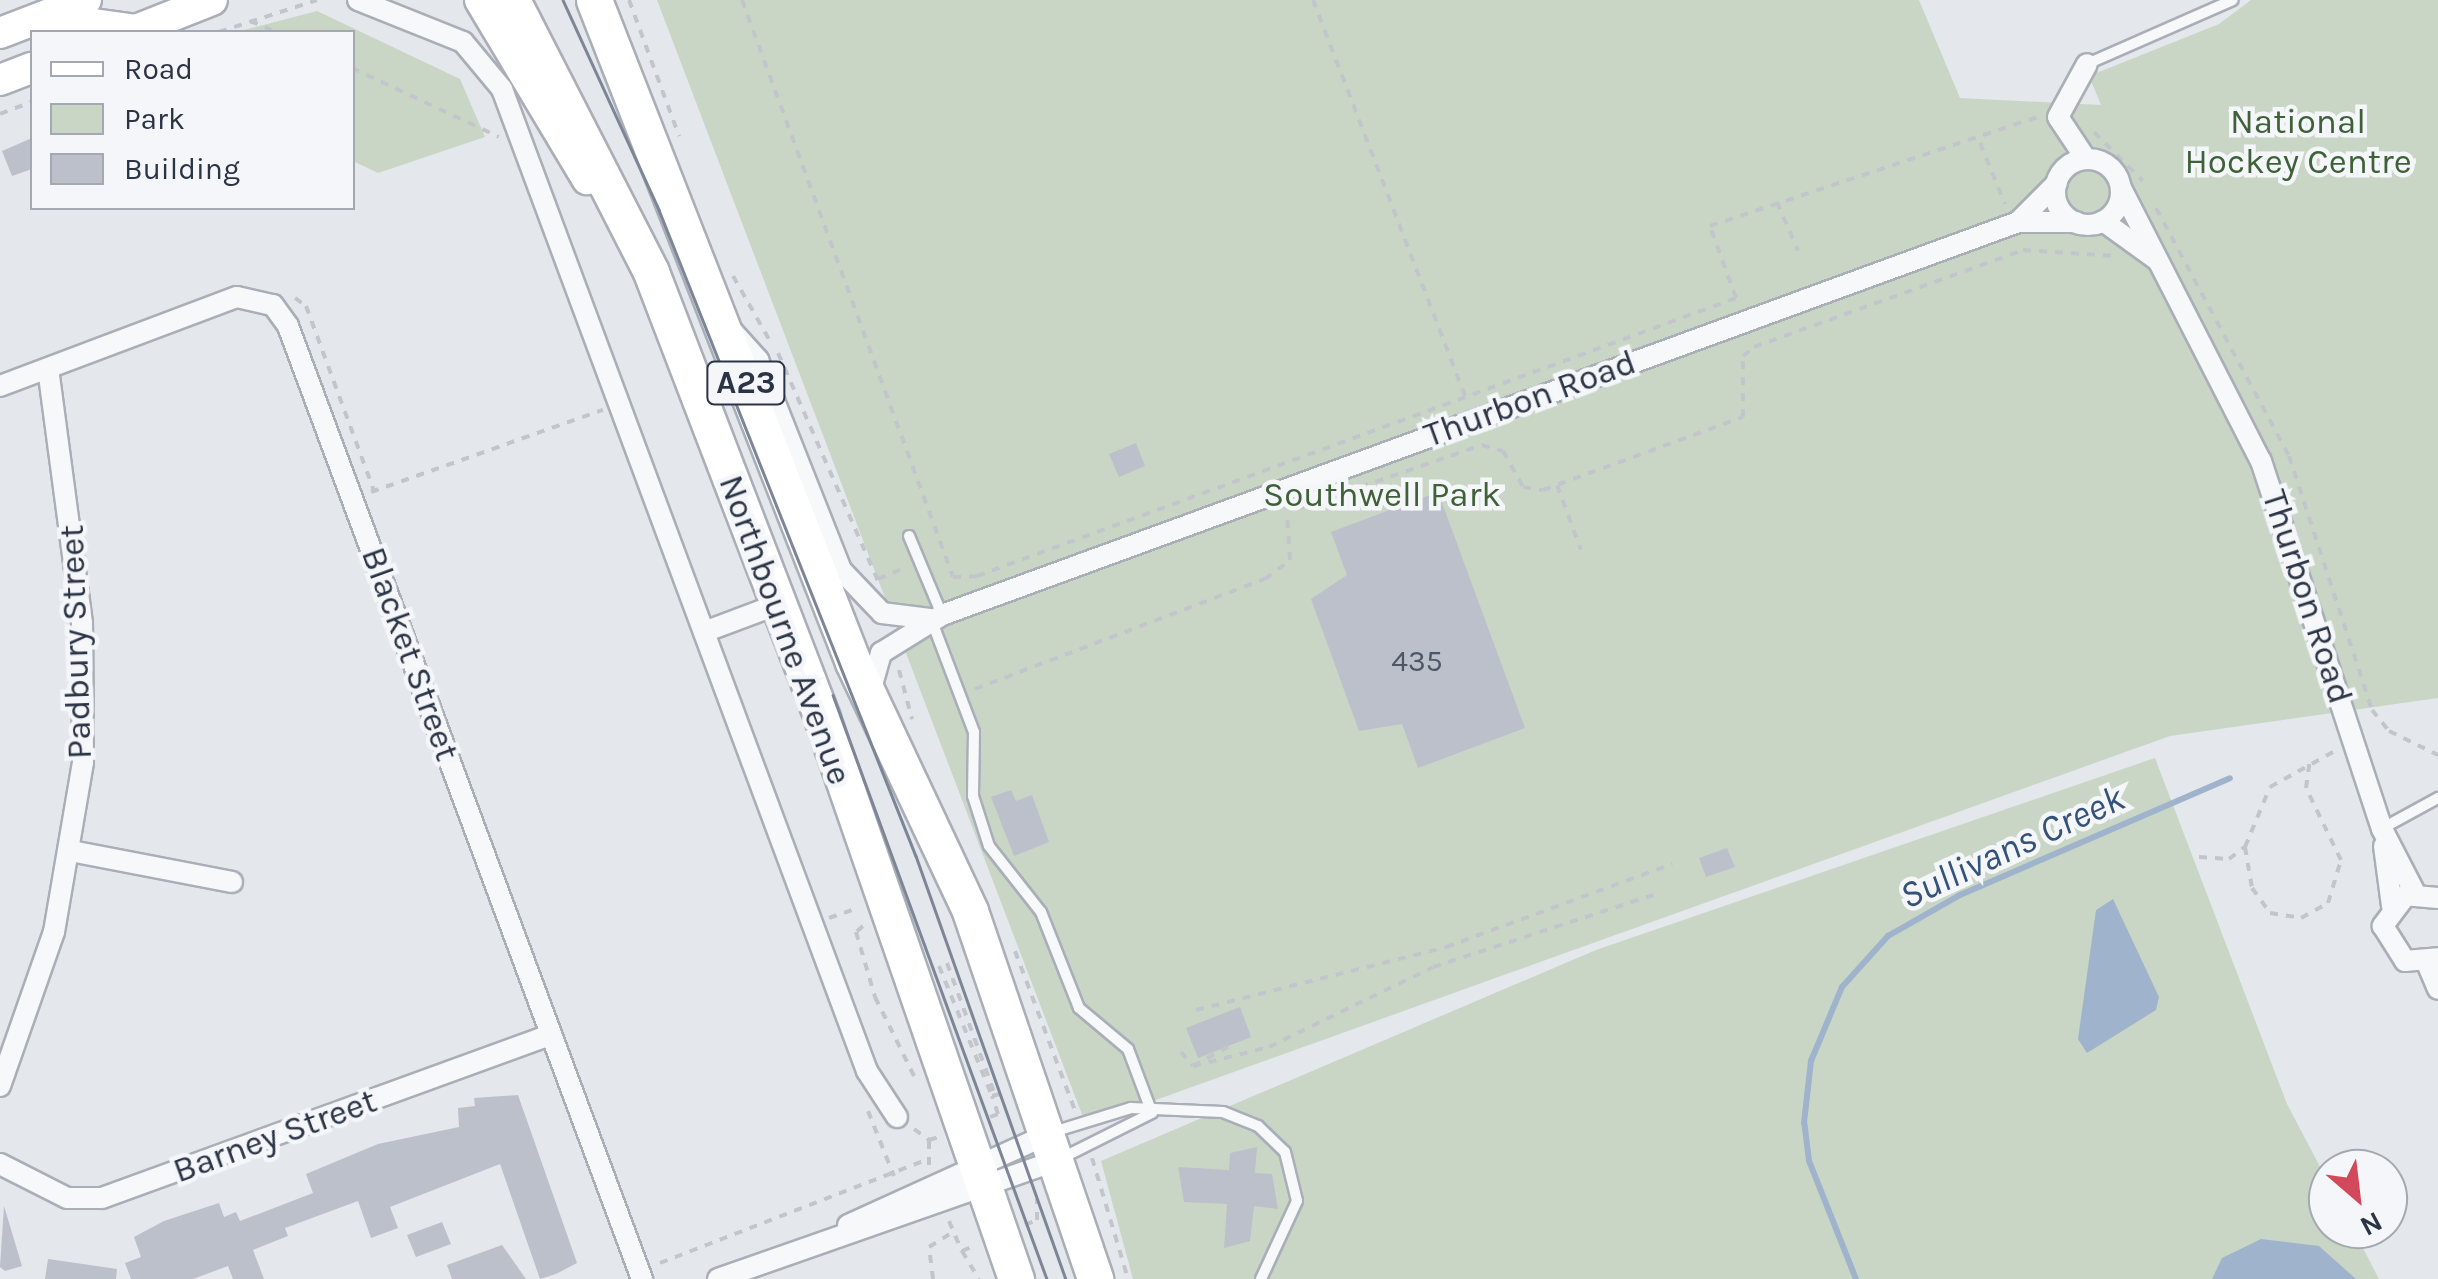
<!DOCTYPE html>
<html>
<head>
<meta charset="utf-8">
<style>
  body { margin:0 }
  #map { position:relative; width:2438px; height:1279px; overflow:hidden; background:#e4e7ec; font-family:Karla,sans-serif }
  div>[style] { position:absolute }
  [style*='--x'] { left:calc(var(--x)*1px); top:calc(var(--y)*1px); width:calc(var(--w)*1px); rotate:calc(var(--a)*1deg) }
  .green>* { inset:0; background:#c9d6c5 }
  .water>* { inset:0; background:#9fb4cc }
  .stream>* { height:6px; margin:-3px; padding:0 3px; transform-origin:3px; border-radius:3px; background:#9fb4cc }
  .building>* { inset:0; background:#bbc0ca }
  .path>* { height:4px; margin-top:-2px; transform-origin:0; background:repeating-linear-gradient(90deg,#c2c5cb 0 8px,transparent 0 16px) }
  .roads { filter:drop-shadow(2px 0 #a9aeb7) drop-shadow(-2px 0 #a9aeb7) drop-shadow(0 2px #a9aeb7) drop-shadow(0 -2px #a9aeb7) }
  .service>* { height:10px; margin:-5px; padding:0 5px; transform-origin:5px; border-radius:5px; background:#f7f8fa }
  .minor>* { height:20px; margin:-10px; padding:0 10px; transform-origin:10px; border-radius:10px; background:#f7f8fa }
  .minor>.ring { margin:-10px; padding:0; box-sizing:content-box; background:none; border:20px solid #f7f8fa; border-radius:50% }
  .secondary>* { height:30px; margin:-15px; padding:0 15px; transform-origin:15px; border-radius:15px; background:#fff }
  .trunk>* { height:35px; margin:-17.5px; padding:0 17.5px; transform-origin:17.5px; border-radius:17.5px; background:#fff }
  .tram>* { height:2.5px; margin:-1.25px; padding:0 1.25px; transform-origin:1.25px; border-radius:1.25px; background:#7d8696 }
  span { translate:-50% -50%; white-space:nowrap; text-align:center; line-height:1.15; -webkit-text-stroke:9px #f4f6f9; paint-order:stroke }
  .number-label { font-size:30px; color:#4f5766 }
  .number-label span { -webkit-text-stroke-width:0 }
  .shield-label span { padding:2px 8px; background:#f4f6f9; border:2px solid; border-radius:8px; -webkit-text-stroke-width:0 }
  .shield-label { font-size:32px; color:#2b3445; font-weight:700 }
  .park-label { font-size:35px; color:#3f6138 }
  .street-label { font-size:35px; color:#2b3445 }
  .water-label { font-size:38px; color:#34527a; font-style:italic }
  .legend { position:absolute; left:30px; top:30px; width:325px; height:180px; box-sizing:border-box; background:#f4f6f9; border:2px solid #a4a8b1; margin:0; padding:12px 18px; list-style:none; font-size:30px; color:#2b3445 }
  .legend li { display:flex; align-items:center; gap:20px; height:50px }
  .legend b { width:50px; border:2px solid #a4a8b1 }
  .north { position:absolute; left:2308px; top:1149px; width:100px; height:100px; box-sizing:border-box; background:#f4f6f9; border:2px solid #a4a8b1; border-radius:50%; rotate:152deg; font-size:28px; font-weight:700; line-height:40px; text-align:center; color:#2b3445 }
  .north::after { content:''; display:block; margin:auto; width:35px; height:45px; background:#d1495b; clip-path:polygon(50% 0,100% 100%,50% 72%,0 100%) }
</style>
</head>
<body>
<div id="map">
  <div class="green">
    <i style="clip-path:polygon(657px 0,1919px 0,1960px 98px,2101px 105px,2089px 76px,2219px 24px,2251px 0,2438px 0,2438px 698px,2170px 736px,1086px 1125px)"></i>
    <i style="clip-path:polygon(317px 11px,460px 79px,485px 137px,378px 173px,353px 161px,352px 32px,244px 30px)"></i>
    <i style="clip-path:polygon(2155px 758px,2287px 1104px,2328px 1182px,2328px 1229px,2353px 1229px,2379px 1279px,1133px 1279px,1101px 1161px,1596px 950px)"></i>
  </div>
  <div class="water">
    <i style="clip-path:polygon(2113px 899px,2159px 997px,2156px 1010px,2087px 1053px,2078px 1039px,2096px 910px)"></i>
    <i style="clip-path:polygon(2261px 1239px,2319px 1246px,2356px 1279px,2212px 1279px,2222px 1258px)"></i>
  </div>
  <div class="stream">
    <i style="--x:1856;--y:1279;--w:127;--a:-111.7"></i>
    <i style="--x:1809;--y:1161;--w:38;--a:-97"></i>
    <i style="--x:1804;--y:1123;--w:62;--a:-83.6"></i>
    <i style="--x:1811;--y:1061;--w:80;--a:-67.3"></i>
    <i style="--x:1842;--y:987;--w:69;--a:-48"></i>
    <i style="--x:1888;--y:936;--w:83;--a:-29.7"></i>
    <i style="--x:1960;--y:895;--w:294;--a:-23.4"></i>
  </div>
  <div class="building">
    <i style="clip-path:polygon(32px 138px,32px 169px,12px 176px,2px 151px)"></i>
    <i style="clip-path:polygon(1136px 443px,1145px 466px,1119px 477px,1109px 454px)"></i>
    <i style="clip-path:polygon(1438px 492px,1525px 728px,1418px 768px,1402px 724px,1359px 731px,1311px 599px,1347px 575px,1331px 532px)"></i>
    <i style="clip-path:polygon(1011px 790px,1016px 801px,1032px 795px,1049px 842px,1014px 856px,991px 797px)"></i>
    <i style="clip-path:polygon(1727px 848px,1735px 867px,1706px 877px,1699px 858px)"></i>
    <i style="clip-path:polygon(1240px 1007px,1251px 1037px,1198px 1058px,1186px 1028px)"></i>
    <i style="clip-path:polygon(518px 1095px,577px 1263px,556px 1274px,540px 1279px,500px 1164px,390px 1207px,398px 1228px,371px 1238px,358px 1201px,285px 1228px,288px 1236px,253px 1250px,264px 1279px,233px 1279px,228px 1266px,193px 1279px,131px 1279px,125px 1263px,141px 1257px,134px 1237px,164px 1221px,219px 1203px,224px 1217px,236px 1212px,240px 1221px,313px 1193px,306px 1174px,378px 1144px,459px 1127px,458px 1108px,475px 1106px,474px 1098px)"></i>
    <i style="clip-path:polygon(1257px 1147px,1255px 1173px,1272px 1174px,1278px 1209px,1254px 1206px,1250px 1241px,1224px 1248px,1227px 1204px,1184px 1202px,1178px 1167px,1229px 1170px,1230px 1153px)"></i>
    <i style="clip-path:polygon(4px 1206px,22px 1266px,5px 1271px,0 1267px)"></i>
    <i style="clip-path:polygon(442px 1222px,451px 1244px,416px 1257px,407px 1235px)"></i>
    <i style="clip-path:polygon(502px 1245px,526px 1279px,452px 1279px,447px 1265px)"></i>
    <i style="clip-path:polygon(48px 1259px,117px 1269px,116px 1279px,45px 1279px)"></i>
  </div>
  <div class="path">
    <i style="--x:629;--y:0;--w:145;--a:69.8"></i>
    <i style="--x:742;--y:0;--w:614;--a:69.91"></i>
    <i style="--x:953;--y:577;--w:24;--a:-2"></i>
    <i style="--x:977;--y:576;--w:808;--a:-20.12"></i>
    <i style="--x:1736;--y:298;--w:77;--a:-109.9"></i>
    <i style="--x:1710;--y:226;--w:346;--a:-18.4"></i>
    <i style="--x:1313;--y:0;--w:425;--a:69"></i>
    <i style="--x:250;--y:21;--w:28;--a:23"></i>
    <i style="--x:219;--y:32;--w:103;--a:-18.1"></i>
    <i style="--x:352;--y:68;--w:162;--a:25.1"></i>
    <i style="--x:0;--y:114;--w:34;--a:-21"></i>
    <i style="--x:2094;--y:132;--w:69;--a:45"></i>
    <i style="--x:1980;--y:143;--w:66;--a:67.7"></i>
    <i style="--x:1777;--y:202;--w:53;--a:66.8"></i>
    <i style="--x:2156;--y:208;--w:281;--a:61.8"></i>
    <i style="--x:2289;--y:456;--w:267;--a:71.9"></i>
    <i style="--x:2372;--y:710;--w:27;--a:51"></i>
    <i style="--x:2389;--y:731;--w:55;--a:26.1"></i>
    <i style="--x:733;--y:276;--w:75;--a:60.4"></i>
    <i style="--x:295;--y:298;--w:14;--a:36"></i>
    <i style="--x:306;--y:306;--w:197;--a:69.8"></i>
    <i style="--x:778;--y:353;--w:249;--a:66.3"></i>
    <i style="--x:1557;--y:485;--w:69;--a:69.7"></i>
    <i style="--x:371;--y:492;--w:246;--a:-19.5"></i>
    <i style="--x:1300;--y:508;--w:193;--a:-19.1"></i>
    <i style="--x:1482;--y:445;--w:22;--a:16"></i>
    <i style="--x:1503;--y:451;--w:41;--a:60.9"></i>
    <i style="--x:1523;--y:487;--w:20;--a:9"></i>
    <i style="--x:1543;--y:490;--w:213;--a:-20.1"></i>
    <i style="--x:1743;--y:417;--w:61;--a:-90"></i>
    <i style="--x:1743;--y:356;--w:14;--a:-39"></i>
    <i style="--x:1754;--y:347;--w:286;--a:-19.8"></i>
    <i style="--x:2023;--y:250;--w:93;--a:3.7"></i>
    <i style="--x:878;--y:579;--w:30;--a:-23"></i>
    <i style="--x:899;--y:670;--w:51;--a:75.1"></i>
    <i style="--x:975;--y:689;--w:310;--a:-20.8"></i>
    <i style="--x:1265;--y:579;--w:31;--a:-37"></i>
    <i style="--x:1290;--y:560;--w:47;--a:-93.7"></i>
    <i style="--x:2245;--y:847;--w:42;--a:80.3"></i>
    <i style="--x:2252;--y:888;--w:31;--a:54"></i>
    <i style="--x:2270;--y:913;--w:31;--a:9"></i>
    <i style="--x:2301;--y:918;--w:31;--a:-29"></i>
    <i style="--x:2328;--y:903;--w:45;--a:-73.2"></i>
    <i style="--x:2341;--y:860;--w:80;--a:-115.9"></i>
    <i style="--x:2306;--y:788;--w:28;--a:-82"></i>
    <i style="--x:2199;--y:857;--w:30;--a:4"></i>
    <i style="--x:2229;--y:859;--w:20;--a:-37"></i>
    <i style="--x:2245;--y:847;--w:65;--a:-67.4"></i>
    <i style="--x:2270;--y:787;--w:74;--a:-29"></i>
    <i style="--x:829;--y:918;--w:31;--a:-19"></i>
    <i style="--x:863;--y:926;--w:9;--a:139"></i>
    <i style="--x:856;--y:932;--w:68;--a:73.7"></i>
    <i style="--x:875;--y:997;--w:93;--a:63.7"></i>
    <i style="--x:1015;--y:951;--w:171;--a:69.4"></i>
    <i style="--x:947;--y:963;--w:140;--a:70"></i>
    <i style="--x:939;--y:966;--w:140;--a:67.8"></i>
    <i style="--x:1196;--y:1010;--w:258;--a:-14.1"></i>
    <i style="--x:1446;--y:947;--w:241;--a:-20.2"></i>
    <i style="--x:1181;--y:1052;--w:18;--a:49"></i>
    <i style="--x:1193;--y:1066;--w:43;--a:-28.9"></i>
    <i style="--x:1193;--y:1066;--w:78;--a:-14"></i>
    <i style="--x:1269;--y:1047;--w:182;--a:-26"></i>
    <i style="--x:1433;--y:967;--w:239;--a:-18.1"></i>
    <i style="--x:868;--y:1111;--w:70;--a:68.2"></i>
    <i style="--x:990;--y:1117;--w:9;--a:-21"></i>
    <i style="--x:998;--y:1114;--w:19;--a:-108"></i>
    <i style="--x:992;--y:1096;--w:12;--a:-14"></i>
    <i style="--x:914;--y:1129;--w:19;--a:36"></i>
    <i style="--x:1092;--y:1158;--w:126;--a:73.4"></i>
    <i style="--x:929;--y:1165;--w:25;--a:-90"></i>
    <i style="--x:929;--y:1140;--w:10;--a:-17"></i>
    <i style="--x:949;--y:1221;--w:33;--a:67"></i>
    <i style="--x:962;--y:1251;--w:13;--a:-23"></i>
    <i style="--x:1025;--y:1225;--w:13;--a:-23"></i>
    <i style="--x:1037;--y:1220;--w:21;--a:-90"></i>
    <i style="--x:962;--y:1251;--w:33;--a:59"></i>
    <i style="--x:660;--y:1263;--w:284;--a:-21.2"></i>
    <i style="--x:933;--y:1279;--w:32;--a:-97"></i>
    <i style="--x:929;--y:1247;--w:28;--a:-32"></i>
  </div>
  <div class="roads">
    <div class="service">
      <i style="--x:2087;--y:64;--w:159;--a:-23.7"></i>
      <i style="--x:909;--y:536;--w:86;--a:67.3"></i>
      <i style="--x:931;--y:619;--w:121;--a:69.2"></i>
      <i style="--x:974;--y:732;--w:64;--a:90.9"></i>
      <i style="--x:973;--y:796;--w:52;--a:72.3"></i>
      <i style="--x:989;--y:846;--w:84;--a:51.8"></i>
      <i style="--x:1041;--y:912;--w:103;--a:68.4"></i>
      <i style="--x:1079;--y:1008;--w:64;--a:39.9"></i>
      <i style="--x:1128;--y:1049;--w:68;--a:69.4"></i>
      <i style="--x:2383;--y:828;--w:63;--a:-28.6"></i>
      <i style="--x:1053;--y:1132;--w:82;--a:-17.1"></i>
      <i style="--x:1131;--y:1108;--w:92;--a:2.5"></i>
      <i style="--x:1223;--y:1112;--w:38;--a:22"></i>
      <i style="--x:1258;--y:1126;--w:37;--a:44"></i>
      <i style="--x:1285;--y:1152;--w:50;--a:76.2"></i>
      <i style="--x:1297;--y:1201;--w:86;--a:114.8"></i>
      <i style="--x:1060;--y:1159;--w:103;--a:-26.6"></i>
    </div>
    <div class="minor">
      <i style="--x:358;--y:0;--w:113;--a:21.8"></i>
      <i style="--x:463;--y:42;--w:61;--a:50.3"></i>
      <i style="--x:502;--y:89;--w:1048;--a:69.61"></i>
      <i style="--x:867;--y:1071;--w:55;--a:56.9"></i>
      <i style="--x:2086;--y:159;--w:50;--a:-123.7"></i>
      <i style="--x:2058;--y:117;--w:60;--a:-61.3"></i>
      <i class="ring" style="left:2055px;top:159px;width:46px;height:46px"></i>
      <i style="--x:2121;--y:188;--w:307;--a:62.9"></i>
      <i style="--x:2261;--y:461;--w:387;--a:71.8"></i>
      <i style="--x:2382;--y:829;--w:72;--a:62.7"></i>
      <i style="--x:2103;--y:221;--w:67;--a:35.8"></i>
      <i style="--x:2018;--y:222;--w:55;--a:-45"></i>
      <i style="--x:733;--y:332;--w:38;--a:48"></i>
      <i style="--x:758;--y:360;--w:226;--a:68.4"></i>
      <i style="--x:841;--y:570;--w:59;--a:46.4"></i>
      <i style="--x:882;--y:613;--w:48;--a:7.1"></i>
      <i style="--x:0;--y:386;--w:253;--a:-20.6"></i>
      <i style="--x:237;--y:297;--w:37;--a:13"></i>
      <i style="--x:273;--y:305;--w:26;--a:54"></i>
      <i style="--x:288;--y:326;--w:1017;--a:69.62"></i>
      <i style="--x:704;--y:632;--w:80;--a:-20.5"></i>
      <i style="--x:870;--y:692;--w:41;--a:-74.2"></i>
      <i style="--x:881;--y:653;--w:72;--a:-31.9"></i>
      <i style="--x:942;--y:615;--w:1146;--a:-20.06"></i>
      <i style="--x:2018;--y:222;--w:58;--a:0"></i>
      <i style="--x:2384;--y:846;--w:61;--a:82.4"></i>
      <i style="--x:71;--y:851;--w:164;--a:10.9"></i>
      <i style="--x:2438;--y:898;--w:32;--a:-175"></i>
      <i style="--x:2406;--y:895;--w:39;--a:127"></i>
      <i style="--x:2383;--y:926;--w:41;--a:57.8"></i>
      <i style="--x:2405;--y:961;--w:33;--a:-5"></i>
      <i style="--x:2427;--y:963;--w:28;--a:67"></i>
      <i style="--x:0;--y:1086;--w:163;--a:-70.7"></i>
      <i style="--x:54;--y:932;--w:172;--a:-80.3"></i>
      <i style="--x:83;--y:762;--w:139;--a:-90.4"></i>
      <i style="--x:82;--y:623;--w:257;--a:-97.6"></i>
      <i style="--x:0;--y:1164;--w:75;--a:26.9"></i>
      <i style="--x:67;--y:1198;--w:35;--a:0"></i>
      <i style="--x:102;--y:1198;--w:478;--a:-20"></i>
      <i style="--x:848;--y:1225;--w:223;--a:-24.4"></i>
      <i style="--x:718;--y:1279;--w:362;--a:-19.3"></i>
    </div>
    <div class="secondary">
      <i style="--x:480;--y:0;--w:209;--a:59.1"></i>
      <i style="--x:43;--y:17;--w:95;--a:7.9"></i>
      <i style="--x:131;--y:32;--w:87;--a:-21.6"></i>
      <i style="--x:0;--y:33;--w:92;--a:-21"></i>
      <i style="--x:0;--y:80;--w:34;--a:-21"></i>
    </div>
    <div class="trunk">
      <i style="--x:512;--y:0;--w:305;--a:62.9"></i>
      <i style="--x:651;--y:272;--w:478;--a:69"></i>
      <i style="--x:822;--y:718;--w:594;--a:70.92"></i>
      <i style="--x:594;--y:0;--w:711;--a:68.63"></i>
      <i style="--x:853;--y:662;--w:275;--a:64.8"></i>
      <i style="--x:970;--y:911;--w:389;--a:71.2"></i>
    </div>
  </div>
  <div class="tram">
    <i style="--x:563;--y:0;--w:231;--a:65.4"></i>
    <i style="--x:659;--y:210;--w:695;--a:68.31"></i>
    <i style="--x:916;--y:856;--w:449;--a:70.5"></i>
    <i style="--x:833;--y:695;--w:622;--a:69.88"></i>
  </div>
  <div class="number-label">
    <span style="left:1417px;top:661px">435</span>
  </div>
  <div class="shield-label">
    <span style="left:746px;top:383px">A23</span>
  </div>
  <div class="park-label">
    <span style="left:2298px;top:142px">National<br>Hockey Centre</span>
    <span style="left:1382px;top:495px">Southwell Park</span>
  </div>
  <div class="street-label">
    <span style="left:1530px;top:399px;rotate:-20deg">Thurbon Road</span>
    <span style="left:2307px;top:597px;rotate:72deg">Thurbon Road</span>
    <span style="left:785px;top:630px;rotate:70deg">Northbourne Avenue</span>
    <span style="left:76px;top:642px;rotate:-92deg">Padbury Street</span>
    <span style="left:410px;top:654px;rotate:70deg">Blacket Street</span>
    <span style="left:275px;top:1136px;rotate:-20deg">Barney Street</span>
  </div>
  <div class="water-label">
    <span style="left:2012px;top:847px;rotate:-25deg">Sullivans Creek</span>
  </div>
  <ul class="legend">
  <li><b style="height:12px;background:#fff"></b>Road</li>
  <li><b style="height:28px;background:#c9d6c5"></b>Park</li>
  <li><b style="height:28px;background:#bbc0ca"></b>Building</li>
  </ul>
  <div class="north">N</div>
</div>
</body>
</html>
